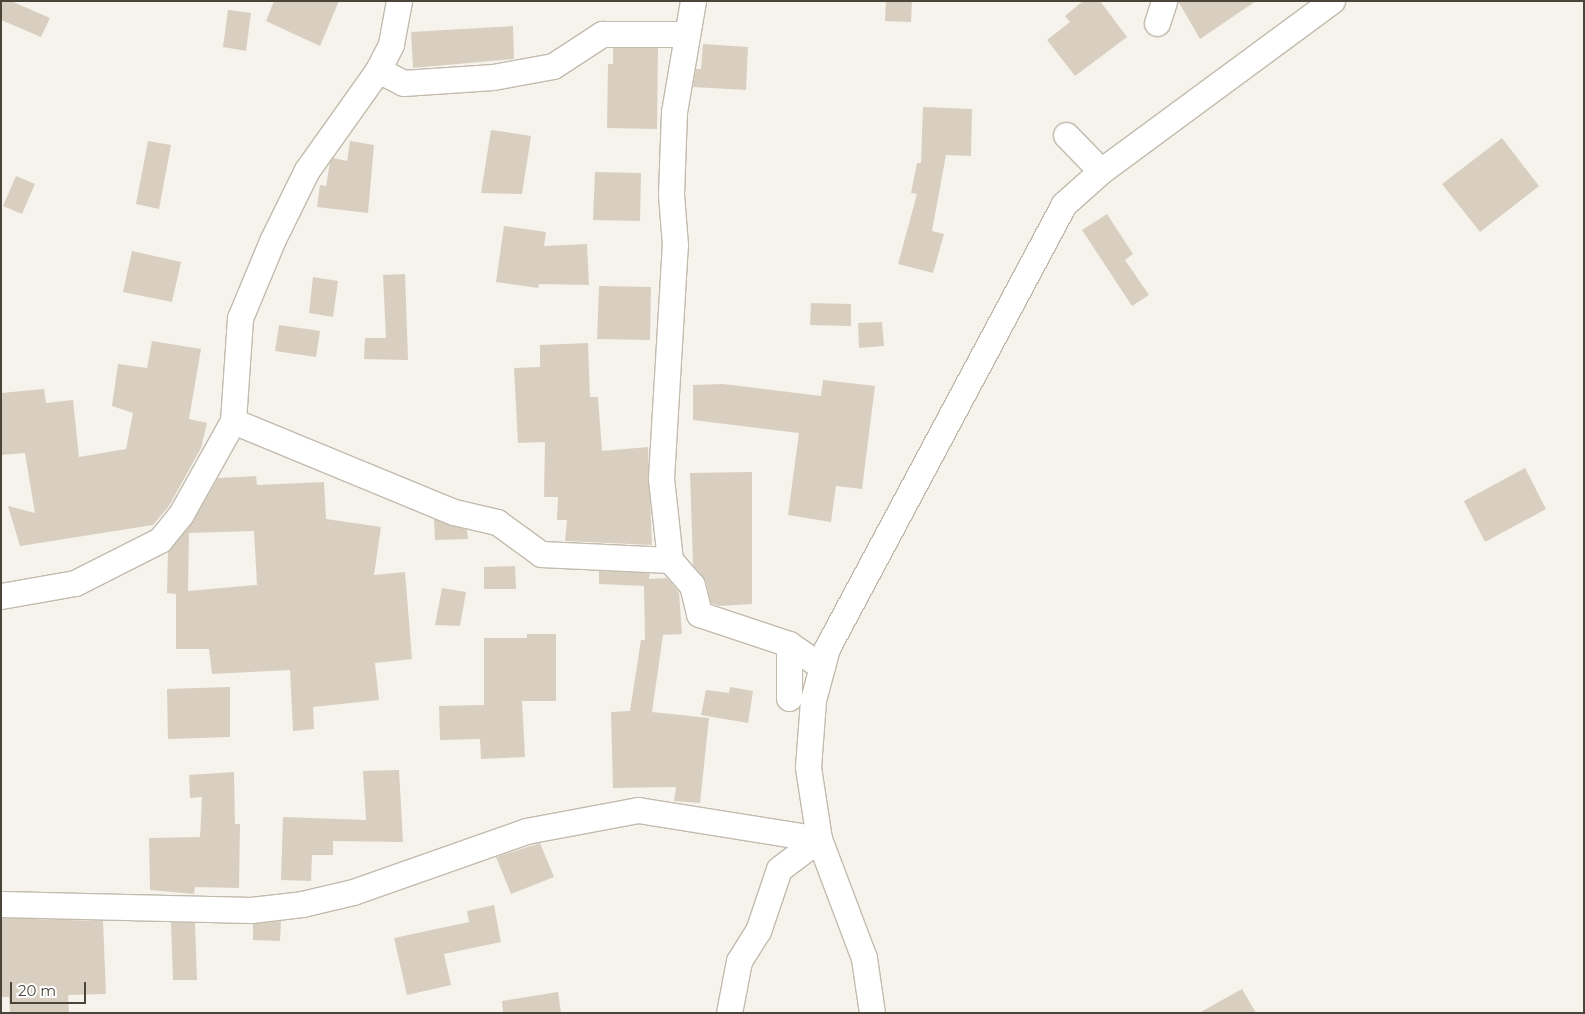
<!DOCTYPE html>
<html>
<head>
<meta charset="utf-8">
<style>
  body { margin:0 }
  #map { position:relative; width:1585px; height:1014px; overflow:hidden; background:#f6f3ec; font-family:Montserrat,sans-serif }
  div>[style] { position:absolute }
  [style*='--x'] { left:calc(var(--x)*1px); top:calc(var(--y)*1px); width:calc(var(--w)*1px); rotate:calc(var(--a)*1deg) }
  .building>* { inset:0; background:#d8cfc1 }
  .roads { filter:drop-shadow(1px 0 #c2bbae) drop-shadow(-1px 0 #c2bbae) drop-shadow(0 1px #c2bbae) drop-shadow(0 -1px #c2bbae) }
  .minor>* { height:25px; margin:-12.5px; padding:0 12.5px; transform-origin:12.5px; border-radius:12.5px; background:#fff }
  span { translate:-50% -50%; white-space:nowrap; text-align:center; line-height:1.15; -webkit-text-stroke:4.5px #fff; paint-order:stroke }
  .frame { position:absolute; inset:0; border:2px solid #4b4439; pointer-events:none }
  .scale { position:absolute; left:10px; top:982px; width:76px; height:22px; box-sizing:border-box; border:2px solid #4b4439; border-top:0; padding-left:6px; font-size:15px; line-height:18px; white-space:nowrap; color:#4b4439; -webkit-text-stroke:4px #fff; paint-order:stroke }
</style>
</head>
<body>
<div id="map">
  <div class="building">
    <i style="clip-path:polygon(1px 1px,11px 1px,50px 18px,41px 37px,1px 20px)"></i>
    <i style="clip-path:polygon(274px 1px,339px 1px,320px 46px,266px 21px)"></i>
    <i style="clip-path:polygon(886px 1px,912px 1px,911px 22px,885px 21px)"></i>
    <i style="clip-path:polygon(1083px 1px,1100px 1px,1127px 37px,1075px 76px,1047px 40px,1070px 22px,1065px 16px)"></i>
    <i style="clip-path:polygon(1178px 1px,1256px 1px,1200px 39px)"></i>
    <i style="clip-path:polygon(228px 10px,251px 13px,246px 51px,223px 47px)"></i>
    <i style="clip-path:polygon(513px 26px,514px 59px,413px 68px,411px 32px)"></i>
    <i style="clip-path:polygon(703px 44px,748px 47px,746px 90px,693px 87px,696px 69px,701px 69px)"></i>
    <i style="clip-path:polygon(613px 48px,658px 48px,657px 129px,607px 128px,608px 64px,613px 64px)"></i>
    <i style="clip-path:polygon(923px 107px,972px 109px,971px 156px,946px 155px,932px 231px,944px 234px,933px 273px,898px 264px,917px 194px,911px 193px,917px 163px,921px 163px)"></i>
    <i style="clip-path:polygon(491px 130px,531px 136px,522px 194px,481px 193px)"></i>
    <i style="clip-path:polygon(1502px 138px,1539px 186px,1480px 232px,1442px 184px)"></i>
    <i style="clip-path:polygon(148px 141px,171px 145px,159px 209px,136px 204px)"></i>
    <i style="clip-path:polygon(350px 141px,374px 145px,368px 213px,317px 207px,320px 185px,326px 186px,330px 162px,333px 158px,347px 161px)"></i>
    <i style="clip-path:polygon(595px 172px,641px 173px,640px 221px,593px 220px)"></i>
    <i style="clip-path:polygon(16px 176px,35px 184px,22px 214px,3px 206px)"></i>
    <i style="clip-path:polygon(1107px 214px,1133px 254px,1125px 260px,1149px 295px,1132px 306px,1082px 230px)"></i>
    <i style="clip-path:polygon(504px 226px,546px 232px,544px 246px,587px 244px,589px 285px,539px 284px,538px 288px,496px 282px)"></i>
    <i style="clip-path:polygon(132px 251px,181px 262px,172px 302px,123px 292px)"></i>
    <i style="clip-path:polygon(405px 274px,408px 360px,364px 359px,365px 338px,386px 338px,383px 275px)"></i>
    <i style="clip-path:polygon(313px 277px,338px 281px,333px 317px,309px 313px)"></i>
    <i style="clip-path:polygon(599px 286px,651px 287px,650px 340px,597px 339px)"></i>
    <i style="clip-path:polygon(811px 303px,851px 304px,851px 326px,810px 325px)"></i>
    <i style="clip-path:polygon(882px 322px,884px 346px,859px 348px,858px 323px)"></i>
    <i style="clip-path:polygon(279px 325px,320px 331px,316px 357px,275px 351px)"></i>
    <i style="clip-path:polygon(152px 341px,201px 349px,189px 419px,207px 423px,201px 448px,169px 506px,153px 525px,20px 546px,8px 506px,35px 513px,25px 453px,1px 455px,1px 393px,44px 389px,46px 403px,73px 400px,79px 457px,126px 449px,133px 413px,112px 406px,118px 364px,147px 368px)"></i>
    <i style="clip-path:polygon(588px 343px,590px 397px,598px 397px,602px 451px,648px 447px,652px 545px,565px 541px,567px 520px,557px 520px,558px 497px,544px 497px,545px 442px,518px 443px,514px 368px,540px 367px,540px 345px)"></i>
    <i style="clip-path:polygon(823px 380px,875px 386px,862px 489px,836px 486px,831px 522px,788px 515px,799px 433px,693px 420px,693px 385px,723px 384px,821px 396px)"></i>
    <i style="clip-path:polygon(1525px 468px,1546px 509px,1485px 542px,1464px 501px)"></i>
    <i style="clip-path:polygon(752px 472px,752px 604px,719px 606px,711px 603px,706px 581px,693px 565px,690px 473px)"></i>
    <i style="clip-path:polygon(evenodd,256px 476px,257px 485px,324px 482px,326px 519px,381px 527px,374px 575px,405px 572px,412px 659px,375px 663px,379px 700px,313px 707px,314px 729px,293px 731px,290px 670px,212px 674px,209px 649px,176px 649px,176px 594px,167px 593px,168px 551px,193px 521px,218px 478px,256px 476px,254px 531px,257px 585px,188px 591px,189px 533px,254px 531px)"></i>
    <i style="clip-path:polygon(434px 519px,467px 530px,468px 539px,435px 540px)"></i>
    <i style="clip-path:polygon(515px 566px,516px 589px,484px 589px,484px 567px)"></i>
    <i style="clip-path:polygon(599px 571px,650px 573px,649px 579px,667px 578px,679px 592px,682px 634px,663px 635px,652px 712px,709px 718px,700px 803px,674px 801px,676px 787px,613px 788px,611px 712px,630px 711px,641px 640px,645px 640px,644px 586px,599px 584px)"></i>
    <i style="clip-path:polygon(442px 588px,466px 592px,460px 626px,435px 625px)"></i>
    <i style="clip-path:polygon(527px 634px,556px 634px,556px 701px,522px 701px,525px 757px,481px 759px,480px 739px,440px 740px,439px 706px,484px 705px,484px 638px,527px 638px)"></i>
    <i style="clip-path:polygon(230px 687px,230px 737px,168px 739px,167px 689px)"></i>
    <i style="clip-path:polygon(730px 687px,753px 691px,748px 723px,701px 715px,706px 690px,729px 693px)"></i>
    <i style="clip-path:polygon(399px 770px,403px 842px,333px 841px,333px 855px,312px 855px,311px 881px,281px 880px,283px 817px,366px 820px,363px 771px)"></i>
    <i style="clip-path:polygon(234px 772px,235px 824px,240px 824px,239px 888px,195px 887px,194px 894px,150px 890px,149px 838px,200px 837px,202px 797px,190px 798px,189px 775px)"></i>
    <i style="clip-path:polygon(540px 843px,554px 877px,511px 894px,496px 857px)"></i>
    <i style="clip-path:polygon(494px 905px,501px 942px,444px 954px,451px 985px,407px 995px,394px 938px,469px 922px,467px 911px)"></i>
    <i style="clip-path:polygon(1px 918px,103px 921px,106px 994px,68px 995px,69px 1013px,10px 1013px,9px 997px,1px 997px)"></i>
    <i style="clip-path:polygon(281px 921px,280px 941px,253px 940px,253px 924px)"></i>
    <i style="clip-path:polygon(171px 922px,195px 923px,197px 980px,173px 980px)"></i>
    <i style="clip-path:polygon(1242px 989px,1256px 1013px,1199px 1013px)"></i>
    <i style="clip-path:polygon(558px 992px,561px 1013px,503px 1013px,502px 1001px)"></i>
  </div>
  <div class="roads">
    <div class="minor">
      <i style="--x:1157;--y:23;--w:23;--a:-72"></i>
      <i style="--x:378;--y:70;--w:28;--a:27"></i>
      <i style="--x:403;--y:83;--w:90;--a:-3.8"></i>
      <i style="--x:493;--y:77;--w:61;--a:-10.4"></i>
      <i style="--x:553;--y:66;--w:59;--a:-33.1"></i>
      <i style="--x:602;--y:34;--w:85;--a:0"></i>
      <i style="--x:1066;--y:135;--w:50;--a:45.8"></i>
      <i style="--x:233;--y:421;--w:239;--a:22.4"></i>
      <i style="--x:454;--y:512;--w:44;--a:13.1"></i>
      <i style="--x:497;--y:522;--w:54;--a:36"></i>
      <i style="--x:541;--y:554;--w:129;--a:2.7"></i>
      <i style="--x:670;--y:560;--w:33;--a:49"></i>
      <i style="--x:692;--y:585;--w:30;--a:76"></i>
      <i style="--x:699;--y:614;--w:95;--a:18.4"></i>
      <i style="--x:789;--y:644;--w:40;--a:34.9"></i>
      <i style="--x:670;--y:560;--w:82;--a:-96.3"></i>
      <i style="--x:661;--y:478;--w:233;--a:-86.6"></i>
      <i style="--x:675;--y:245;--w:51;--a:-94.5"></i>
      <i style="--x:671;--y:194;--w:82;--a:-87.9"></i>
      <i style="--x:674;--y:112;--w:113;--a:-80.3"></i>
      <i style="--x:1;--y:596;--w:75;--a:-10"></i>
      <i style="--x:75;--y:583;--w:95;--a:-26.8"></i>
      <i style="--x:160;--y:540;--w:33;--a:-51"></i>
      <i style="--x:181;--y:514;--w:107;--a:-60.8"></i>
      <i style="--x:233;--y:421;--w:103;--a:-86.1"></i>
      <i style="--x:240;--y:318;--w:83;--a:-67.4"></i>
      <i style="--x:272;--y:241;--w:79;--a:-63.8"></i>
      <i style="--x:307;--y:170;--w:123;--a:-54.6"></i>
      <i style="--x:378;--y:70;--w:29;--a:-63"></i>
      <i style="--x:391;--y:44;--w:44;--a:-79.5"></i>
      <i style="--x:789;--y:644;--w:54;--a:90"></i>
      <i style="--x:1;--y:904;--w:250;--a:1.4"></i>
      <i style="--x:251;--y:910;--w:51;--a:-6.7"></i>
      <i style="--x:302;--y:904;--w:52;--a:-13.2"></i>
      <i style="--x:353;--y:892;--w:183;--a:-19.4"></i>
      <i style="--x:526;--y:831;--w:114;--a:-10.6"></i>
      <i style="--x:638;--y:810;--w:183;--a:9.1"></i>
      <i style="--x:729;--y:1013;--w:53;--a:-79.1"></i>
      <i style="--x:739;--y:961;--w:36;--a:-58"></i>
      <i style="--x:758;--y:931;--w:65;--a:-71.3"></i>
      <i style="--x:779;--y:869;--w:50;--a:-36.9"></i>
      <i style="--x:872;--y:1013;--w:56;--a:-98.3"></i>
      <i style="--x:864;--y:958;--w:127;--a:-110.7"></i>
      <i style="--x:819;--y:839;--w:73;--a:-98.7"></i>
      <i style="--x:808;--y:767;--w:67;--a:-85.7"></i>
      <i style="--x:813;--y:700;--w:54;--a:-74.9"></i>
      <i style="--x:827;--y:648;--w:503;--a:-61.91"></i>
      <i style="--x:1064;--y:204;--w:50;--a:-41.7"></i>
      <i style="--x:1101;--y:171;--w:287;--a:-36.4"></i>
    </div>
  </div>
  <div class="frame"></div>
  <div class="scale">20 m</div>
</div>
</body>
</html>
